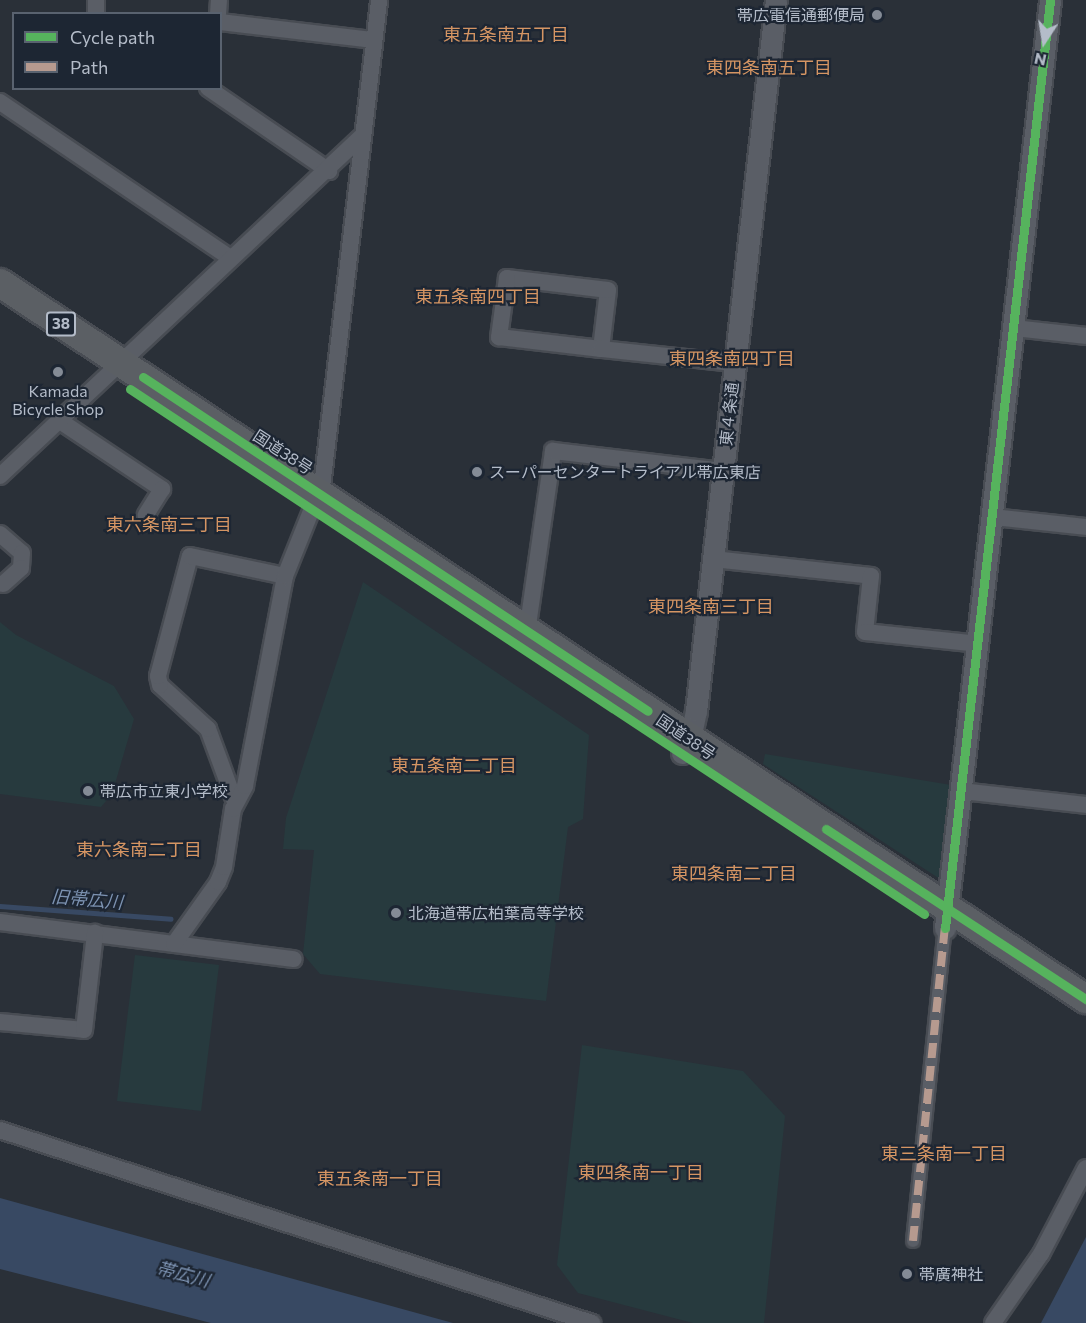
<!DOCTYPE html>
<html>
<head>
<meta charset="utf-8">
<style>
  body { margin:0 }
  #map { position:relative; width:1086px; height:1323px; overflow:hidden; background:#2a3038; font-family:Commissioner,"Noto Sans JP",sans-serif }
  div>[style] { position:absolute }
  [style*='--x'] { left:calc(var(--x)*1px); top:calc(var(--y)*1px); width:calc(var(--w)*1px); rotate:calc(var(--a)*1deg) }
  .green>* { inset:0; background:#273a3e }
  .water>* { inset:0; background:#384963 }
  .stream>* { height:4.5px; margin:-2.25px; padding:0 2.25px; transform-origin:2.25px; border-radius:2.25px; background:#384963 }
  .roads { filter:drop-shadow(2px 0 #484c53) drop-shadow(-2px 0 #484c53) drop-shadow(0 2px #484c53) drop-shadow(0 -2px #484c53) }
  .pedestrian>* { height:12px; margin:-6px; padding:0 6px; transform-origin:6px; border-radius:6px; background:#5a5e66 }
  .minor>* { height:16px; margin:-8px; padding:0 8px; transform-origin:8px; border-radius:8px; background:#5a5e66 }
  .tertiary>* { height:21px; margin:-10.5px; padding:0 10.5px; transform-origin:10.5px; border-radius:10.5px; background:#5a5e66 }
  .trunk>* { height:28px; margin:-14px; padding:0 14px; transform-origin:14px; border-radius:14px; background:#5b5f64 }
  .quiet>* { height:8px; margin-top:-4px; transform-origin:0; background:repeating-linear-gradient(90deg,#b69a8f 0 15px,transparent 0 23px) }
  .cycleway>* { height:9px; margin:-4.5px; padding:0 4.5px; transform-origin:4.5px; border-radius:4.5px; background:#56b35d }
  .dots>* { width:16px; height:16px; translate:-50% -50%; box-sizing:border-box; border:3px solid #1d2633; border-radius:50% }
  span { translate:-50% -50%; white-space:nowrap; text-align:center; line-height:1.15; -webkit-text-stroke:4.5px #1d2633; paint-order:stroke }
  .shield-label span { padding:2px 4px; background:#1d2633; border:2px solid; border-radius:4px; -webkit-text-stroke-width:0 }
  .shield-label { font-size:15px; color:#b4bcc9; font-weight:700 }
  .poi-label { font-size:16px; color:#b4bcc9 }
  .right { translate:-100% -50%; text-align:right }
  .left { translate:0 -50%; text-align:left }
  .street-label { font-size:16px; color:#b4bcc9 }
  .neighbourhood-label { font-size:18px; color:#d59563 }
  .water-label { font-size:18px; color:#7c92b1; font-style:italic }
  .legend { position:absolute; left:12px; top:12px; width:210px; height:78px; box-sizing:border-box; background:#1d2633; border:2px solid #59626f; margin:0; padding:8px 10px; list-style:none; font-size:18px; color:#b4bcc9 }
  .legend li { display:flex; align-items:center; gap:12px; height:30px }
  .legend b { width:30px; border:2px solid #59626f }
  .north { position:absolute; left:1014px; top:12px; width:60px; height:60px; -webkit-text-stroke:4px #1d2633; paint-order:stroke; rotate:192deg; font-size:16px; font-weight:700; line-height:24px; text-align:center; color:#b4bcc9 }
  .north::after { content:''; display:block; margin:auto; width:21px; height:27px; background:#b4bcc9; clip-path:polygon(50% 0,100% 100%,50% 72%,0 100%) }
</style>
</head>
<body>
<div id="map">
  <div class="green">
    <i style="clip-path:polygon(363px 582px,589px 735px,583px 819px,568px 827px,546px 1001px,320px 974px,303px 954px,314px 850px,283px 849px,286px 818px)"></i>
    <i style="clip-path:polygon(0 622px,16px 635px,114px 686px,134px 719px,112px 794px,101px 807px,0 794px)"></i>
    <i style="clip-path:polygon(765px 754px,951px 785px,940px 879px,763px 764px)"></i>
    <i style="clip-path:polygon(135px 955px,219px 965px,201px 1111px,117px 1101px)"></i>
    <i style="clip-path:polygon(582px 1045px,743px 1071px,785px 1116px,764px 1323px,693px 1323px,578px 1293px,557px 1265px)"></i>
  </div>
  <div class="water">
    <i style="clip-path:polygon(0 1198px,453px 1323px,211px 1323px,0 1269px)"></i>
    <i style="clip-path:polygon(1086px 1237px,1086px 1323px,1041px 1323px)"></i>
  </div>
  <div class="stream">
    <i style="--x:0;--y:906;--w:171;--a:4.3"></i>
  </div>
  <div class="roads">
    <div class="pedestrian">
      <i style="--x:913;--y:1241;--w:315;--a:-84.2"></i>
    </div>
    <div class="minor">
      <i style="--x:96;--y:0;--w:14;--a:90"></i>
      <i style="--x:218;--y:14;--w:14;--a:-86"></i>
      <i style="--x:220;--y:22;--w:155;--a:6.7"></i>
      <i style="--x:208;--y:88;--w:147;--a:34.4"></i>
      <i style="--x:0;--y:102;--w:278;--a:34.1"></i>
      <i style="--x:1014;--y:328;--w:72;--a:6.3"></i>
      <i style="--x:601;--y:349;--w:59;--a:-83.2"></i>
      <i style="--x:608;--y:290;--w:102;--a:-173.2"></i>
      <i style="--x:507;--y:278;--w:60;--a:97.7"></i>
      <i style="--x:499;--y:337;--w:103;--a:6.7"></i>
      <i style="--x:601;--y:349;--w:135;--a:6"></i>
      <i style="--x:60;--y:421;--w:123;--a:33.7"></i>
      <i style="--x:162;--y:489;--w:31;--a:122"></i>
      <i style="--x:0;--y:476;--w:495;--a:-43.2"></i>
      <i style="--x:321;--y:495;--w:498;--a:-83.3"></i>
      <i style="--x:993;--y:517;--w:94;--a:6.1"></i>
      <i style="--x:0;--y:534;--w:29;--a:41"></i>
      <i style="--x:22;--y:553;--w:15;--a:94"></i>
      <i style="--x:21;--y:568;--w:24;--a:138"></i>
      <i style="--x:713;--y:559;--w:159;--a:6.1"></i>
      <i style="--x:871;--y:576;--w:56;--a:96.1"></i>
      <i style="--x:865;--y:632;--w:115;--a:6"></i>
      <i style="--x:527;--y:632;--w:183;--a:-81.8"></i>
      <i style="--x:553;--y:451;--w:171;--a:6.7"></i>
      <i style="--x:962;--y:791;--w:125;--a:6.4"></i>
      <i style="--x:235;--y:802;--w:78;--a:-110.3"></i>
      <i style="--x:208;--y:729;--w:65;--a:-137.5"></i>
      <i style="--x:160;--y:685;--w:9;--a:-103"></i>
      <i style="--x:158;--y:676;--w:124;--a:-75.1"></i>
      <i style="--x:190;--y:556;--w:97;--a:11.9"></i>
      <i style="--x:0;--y:922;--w:296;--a:7.2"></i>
      <i style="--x:174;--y:944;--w:76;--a:-54.6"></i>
      <i style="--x:218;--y:882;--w:16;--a:-68"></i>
      <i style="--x:224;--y:867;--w:59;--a:-81.2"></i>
      <i style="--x:233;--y:809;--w:26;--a:-62"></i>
      <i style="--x:245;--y:786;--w:214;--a:-79.2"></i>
      <i style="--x:285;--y:576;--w:72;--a:-68.1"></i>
      <i style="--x:0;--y:1022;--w:84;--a:5.4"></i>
      <i style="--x:84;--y:1030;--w:98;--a:-83.5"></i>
      <i style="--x:0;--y:1130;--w:623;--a:18.06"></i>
      <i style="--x:993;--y:1323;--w:84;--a:-55.2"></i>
      <i style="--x:1041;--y:1254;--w:97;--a:-62.4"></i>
    </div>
    <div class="tertiary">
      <i style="--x:682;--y:753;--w:16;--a:-60"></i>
      <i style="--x:690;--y:739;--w:29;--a:-78"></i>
      <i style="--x:696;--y:711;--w:715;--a:-83.58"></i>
      <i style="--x:945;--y:928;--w:934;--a:-83.54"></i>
    </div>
    <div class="trunk">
      <i style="--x:0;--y:283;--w:1301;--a:33.4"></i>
    </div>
  </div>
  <div class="quiet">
    <i style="--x:913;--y:1241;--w:315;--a:-84.2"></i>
  </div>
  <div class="cycleway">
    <i style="--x:143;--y:377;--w:605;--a:33.48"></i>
    <i style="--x:130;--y:389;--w:952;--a:33.47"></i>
    <i style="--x:826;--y:829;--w:311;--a:33.2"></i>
    <i style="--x:945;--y:928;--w:934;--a:-83.54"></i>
  </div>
  <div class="dots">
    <i style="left:877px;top:15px;background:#848b96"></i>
    <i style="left:58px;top:372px;background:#848b96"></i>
    <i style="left:477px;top:472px;background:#848b96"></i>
    <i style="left:88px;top:791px;background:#848b96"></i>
    <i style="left:396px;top:913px;background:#848b96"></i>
    <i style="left:907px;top:1274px;background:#848b96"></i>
  </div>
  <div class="shield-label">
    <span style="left:61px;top:324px">38</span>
  </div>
  <div class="poi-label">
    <span class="right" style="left:865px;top:15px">帯広電信通郵便局</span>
    <span style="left:58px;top:400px">Kamada<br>Bicycle Shop</span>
    <span class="left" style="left:489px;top:472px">スーパーセンタートライアル帯広東店</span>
    <span class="left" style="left:100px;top:791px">帯広市立東小学校</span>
    <span class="left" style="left:408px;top:913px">北海道帯広柏葉高等学校</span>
    <span class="left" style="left:919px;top:1274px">帯廣神社</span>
  </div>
  <div class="street-label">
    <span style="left:729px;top:414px;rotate:-84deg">東４条通</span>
    <span style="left:283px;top:452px;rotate:33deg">国道38号</span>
    <span style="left:686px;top:737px;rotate:34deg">国道38号</span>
  </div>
  <div class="neighbourhood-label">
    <span style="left:506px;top:34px">東五条南五丁目</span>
    <span style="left:769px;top:67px">東四条南五丁目</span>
    <span style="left:478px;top:296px">東五条南四丁目</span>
    <span style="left:732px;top:358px">東四条南四丁目</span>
    <span style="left:169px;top:524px">東六条南三丁目</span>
    <span style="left:711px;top:606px">東四条南三丁目</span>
    <span style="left:454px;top:765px">東五条南二丁目</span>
    <span style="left:139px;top:849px">東六条南二丁目</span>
    <span style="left:734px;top:873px">東四条南二丁目</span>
    <span style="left:944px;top:1153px">東三条南一丁目</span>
    <span style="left:641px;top:1172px">東四条南一丁目</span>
    <span style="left:380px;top:1178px">東五条南一丁目</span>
  </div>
  <div class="water-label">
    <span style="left:87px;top:899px;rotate:5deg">旧帯広川</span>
    <span style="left:183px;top:1274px;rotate:15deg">帯広川</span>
  </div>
  <ul class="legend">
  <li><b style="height:8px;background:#56b35d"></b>Cycle path</li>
  <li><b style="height:8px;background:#b69a8f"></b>Path</li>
  </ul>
  <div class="north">N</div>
</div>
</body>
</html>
